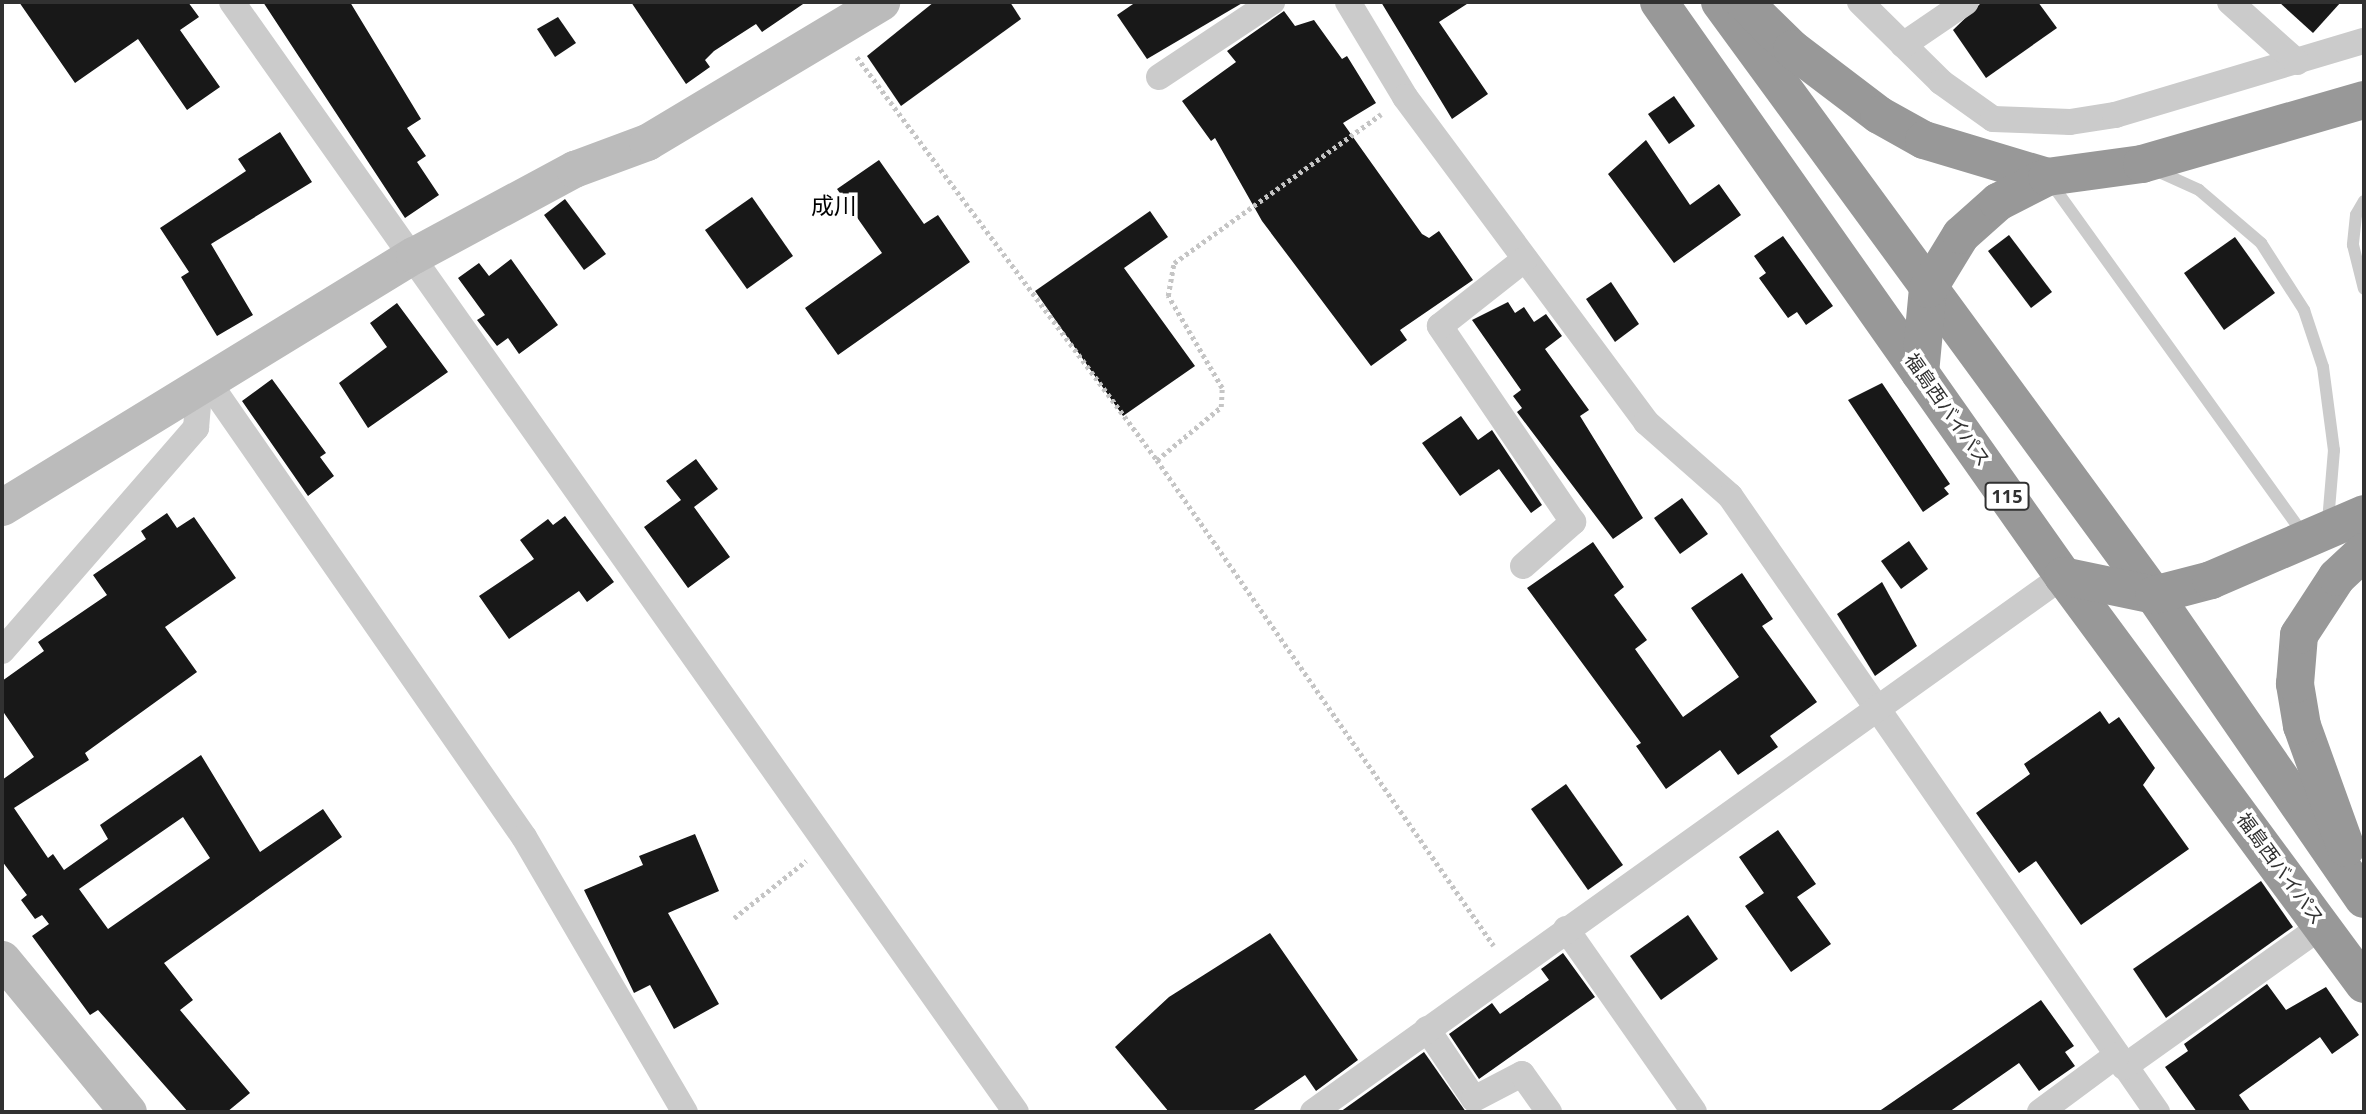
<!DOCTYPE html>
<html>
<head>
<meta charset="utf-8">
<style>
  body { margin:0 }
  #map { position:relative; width:2366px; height:1114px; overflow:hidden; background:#fff; font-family:"Open Sans","Noto Sans JP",sans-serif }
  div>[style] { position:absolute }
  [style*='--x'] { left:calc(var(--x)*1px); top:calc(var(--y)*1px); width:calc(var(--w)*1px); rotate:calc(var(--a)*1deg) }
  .building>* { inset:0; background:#181818 }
  .path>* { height:4.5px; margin-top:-2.25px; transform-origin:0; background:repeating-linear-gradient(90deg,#c5c5c5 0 3.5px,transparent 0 7px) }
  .lane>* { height:12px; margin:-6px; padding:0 6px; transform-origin:6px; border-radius:6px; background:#cbcbcb }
  .street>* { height:26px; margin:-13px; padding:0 13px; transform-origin:13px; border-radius:13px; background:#cbcbcb }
  .secondary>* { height:37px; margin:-18.5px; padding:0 18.5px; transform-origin:18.5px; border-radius:18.5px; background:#bbb }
  .highway>* { height:38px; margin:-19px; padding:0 19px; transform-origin:19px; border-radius:19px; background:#989898 }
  span { translate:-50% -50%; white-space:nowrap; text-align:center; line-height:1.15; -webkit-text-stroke:7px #fff; paint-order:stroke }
  .shield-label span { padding:2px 5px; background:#fff; border:2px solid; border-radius:5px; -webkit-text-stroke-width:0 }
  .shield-label { font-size:18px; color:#313131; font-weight:700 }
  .street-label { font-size:19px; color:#313131 }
  .quarter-label { font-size:23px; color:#000 }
  .frame { position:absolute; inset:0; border:4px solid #313131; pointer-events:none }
</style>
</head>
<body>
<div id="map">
  <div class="building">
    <i style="clip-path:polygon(19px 2px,188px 2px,199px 17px,180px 30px,220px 87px,187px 110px,138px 39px,75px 83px)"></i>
    <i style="clip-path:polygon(263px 2px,350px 2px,421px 119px,407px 128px,426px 156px,417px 162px,439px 195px,405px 218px)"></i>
    <i style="clip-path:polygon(631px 2px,806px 2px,762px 32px,756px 24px,714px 51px,705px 60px,710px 67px,686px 84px)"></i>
    <i style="clip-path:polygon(934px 2px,1010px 2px,1021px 19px,901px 106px,867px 56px)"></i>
    <i style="clip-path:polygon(1136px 2px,1244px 2px,1147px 59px,1117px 15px)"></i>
    <i style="clip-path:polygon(1381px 2px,1470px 2px,1439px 22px,1488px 94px,1452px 119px)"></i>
    <i style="clip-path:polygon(1982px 2px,2038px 2px,2057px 28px,1986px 78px,1953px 30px)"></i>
    <i style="clip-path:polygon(2279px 2px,2341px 2px,2313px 33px)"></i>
    <i style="clip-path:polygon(1284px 11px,1295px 26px,1314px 20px,1342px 59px,1347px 56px,1376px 103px,1343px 123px,1422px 234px,1429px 238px,1439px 231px,1473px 280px,1400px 330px,1407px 340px,1371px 366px,1262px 221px,1215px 138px,1211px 141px,1182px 101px,1236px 62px,1227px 51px)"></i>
    <i style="clip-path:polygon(558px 17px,576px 43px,555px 57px,537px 29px)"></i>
    <i style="clip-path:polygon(1674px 96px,1695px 126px,1669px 144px,1648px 114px)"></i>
    <i style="clip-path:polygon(280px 132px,312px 182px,211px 244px,253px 315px,217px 336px,181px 277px,189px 272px,160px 228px,246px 171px,238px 159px)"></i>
    <i style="clip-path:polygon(1646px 140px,1690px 205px,1719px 184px,1741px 215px,1674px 263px,1608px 174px)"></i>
    <i style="clip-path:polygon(879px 160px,924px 224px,938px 215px,970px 262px,838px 355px,805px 308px,882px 253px,837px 189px)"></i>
    <i style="clip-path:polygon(752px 197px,793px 256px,747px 289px,705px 230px)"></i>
    <i style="clip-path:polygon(565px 199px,606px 254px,584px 270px,544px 215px)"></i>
    <i style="clip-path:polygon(1150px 211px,1168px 237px,1124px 268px,1195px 366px,1123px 416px,1035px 291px)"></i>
    <i style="clip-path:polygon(2009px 235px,2052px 292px,2031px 308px,1988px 251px)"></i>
    <i style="clip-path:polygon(1783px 236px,1833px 306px,1806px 325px,1797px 312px,1788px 318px,1759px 278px,1766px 273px,1754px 256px)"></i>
    <i style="clip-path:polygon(2235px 237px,2275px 293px,2224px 330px,2184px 273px)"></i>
    <i style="clip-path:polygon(511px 259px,558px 325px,519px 354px,508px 338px,497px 346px,477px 320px,485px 315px,458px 278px,479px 263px,489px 276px)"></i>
    <i style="clip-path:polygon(1611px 282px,1639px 324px,1615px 342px,1586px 299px)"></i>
    <i style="clip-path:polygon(1508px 302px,1515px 313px,1524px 307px,1534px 322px,1546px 314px,1562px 336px,1545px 349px,1589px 410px,1580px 416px,1643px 518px,1613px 539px,1517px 412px,1522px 408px,1513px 396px,1521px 390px,1472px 320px)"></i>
    <i style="clip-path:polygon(397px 303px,448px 372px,368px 428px,339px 383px,387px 347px,370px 323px)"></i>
    <i style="clip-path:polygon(272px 379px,326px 453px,320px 457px,334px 476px,308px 496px,242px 401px)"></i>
    <i style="clip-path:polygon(1882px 383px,1950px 484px,1944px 488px,1949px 494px,1923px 512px,1848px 400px)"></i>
    <i style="clip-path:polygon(1461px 416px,1478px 440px,1492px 430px,1542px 505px,1531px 513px,1499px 469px,1460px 496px,1422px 443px)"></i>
    <i style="clip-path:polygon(696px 459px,718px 489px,694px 507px,730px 557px,688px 588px,644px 527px,681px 500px,666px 481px)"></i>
    <i style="clip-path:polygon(1682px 498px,1708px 534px,1680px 554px,1654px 518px)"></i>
    <i style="clip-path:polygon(evenodd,167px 513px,177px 528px,194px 517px,236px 578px,165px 627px,197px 672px,85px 753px,89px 760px,14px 808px,48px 858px,53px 854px,64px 870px,108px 839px,100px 825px,201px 755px,260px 852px,323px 809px,342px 837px,164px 963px,193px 1000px,180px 1010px,250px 1093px,227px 1112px,188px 1112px,98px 1010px,90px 1015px,32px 936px,49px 924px,42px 915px,35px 919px,21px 900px,27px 895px,2px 861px,2px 780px,34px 757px,2px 710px,2px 681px,44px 651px,38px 642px,107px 595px,93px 575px,146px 539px,141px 531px,167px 513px,183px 817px,210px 858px,108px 929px,79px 889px,183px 817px)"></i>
    <i style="clip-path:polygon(565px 516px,614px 582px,587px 602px,579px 591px,509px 639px,479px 596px,534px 559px,520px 540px,548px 519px,553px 525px)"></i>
    <i style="clip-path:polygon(1909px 541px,1928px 569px,1901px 589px,1881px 561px)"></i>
    <i style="clip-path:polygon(1593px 542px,1624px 587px,1614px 595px,1647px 640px,1635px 649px,1683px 717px,1739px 677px,1691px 608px,1742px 573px,1773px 619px,1762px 626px,1817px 702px,1770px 736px,1778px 747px,1738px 775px,1720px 750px,1666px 789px,1636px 746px,1641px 743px,1527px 588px)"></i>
    <i style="clip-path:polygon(1882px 582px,1917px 646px,1875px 676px,1837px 614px)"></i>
    <i style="clip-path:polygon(2100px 711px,2109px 724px,2119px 717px,2155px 768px,2143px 785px,2189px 849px,2081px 925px,2036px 861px,2019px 873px,1976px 813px,2030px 774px,2024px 764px)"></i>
    <i style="clip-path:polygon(1566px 784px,1623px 865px,1588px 890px,1531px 809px)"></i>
    <i style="clip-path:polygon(1778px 830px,1816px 884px,1797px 897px,1831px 944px,1791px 972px,1745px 906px,1764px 893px,1739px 857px)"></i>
    <i style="clip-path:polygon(695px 834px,719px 891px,668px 913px,719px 1004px,674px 1029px,650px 985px,634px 993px,584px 890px,643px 865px,639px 856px)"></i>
    <i style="clip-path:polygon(2261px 881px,2293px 927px,2166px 1018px,2133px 969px)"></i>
    <i style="clip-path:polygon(1688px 915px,1718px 959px,1661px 1000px,1630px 956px)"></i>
    <i style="clip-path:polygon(1270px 933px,1358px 1060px,1316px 1091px,1305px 1075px,1251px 1112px,1169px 1112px,1115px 1047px,1169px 997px)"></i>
    <i style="clip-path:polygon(1563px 953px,1595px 997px,1479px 1079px,1449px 1034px,1492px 1003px,1500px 1014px,1549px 980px,1541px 969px)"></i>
    <i style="clip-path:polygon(2267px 984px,2286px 1010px,2326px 987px,2359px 1035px,2332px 1054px,2320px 1037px,2239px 1095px,2251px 1112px,2197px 1112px,2165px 1067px,2188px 1051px,2184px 1044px)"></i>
    <i style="clip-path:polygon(2041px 1000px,2074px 1046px,2065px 1052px,2075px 1066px,2039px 1091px,2019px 1063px,1949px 1112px,1878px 1112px)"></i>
    <i style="clip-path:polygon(1424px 1052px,1466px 1112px,1340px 1112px)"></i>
  </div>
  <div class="path">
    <i style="--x:857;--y:57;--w:502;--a:53.34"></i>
    <i style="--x:1157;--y:460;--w:591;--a:55.26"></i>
    <i style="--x:1157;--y:460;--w:83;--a:-39.6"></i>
    <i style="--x:1221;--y:407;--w:19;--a:-87"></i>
    <i style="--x:1222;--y:388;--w:107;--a:-120.4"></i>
    <i style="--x:1168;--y:296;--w:34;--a:-80"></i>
    <i style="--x:1174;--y:263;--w:255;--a:-35.7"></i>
    <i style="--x:734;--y:918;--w:92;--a:-38.4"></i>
  </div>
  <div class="lane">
    <i style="--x:2155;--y:170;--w:48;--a:24.4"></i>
    <i style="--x:2199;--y:190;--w:82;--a:40.5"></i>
    <i style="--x:2261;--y:243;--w:80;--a:57.3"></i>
    <i style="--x:2304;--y:310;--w:60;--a:71.6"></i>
    <i style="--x:2323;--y:367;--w:84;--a:82.5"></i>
    <i style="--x:2334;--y:450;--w:72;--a:94.8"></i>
    <i style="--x:2051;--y:183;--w:433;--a:54.3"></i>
    <i style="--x:2364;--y:201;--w:16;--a:120"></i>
    <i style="--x:2356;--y:215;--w:30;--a:96"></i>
    <i style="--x:2353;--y:245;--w:45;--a:76"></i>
  </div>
  <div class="street">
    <i style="--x:232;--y:2;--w:1359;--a:54.77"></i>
    <i style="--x:1348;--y:2;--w:111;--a:59"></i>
    <i style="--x:1405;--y:97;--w:405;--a:53.4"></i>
    <i style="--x:1646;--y:422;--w:112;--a:41.4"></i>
    <i style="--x:1730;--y:496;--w:750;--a:55.27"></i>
    <i style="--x:1860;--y:2;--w:114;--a:44.6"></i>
    <i style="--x:1941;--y:82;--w:64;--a:35.4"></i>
    <i style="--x:1993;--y:119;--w:77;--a:2.2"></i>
    <i style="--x:2070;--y:122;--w:46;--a:-8.8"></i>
    <i style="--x:2115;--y:115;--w:260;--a:-16.6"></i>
    <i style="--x:2230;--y:2;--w:90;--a:41.8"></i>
    <i style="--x:1903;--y:45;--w:76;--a:-34.3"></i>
    <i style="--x:1159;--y:77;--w:136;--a:-33.6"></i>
    <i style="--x:209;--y:383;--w:553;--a:55.25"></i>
    <i style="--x:524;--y:837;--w:319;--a:59.7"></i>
    <i style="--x:1523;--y:566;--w:67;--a:-41.3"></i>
    <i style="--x:1573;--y:522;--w:237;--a:-124.2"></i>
    <i style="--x:1440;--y:326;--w:108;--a:-38.2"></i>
    <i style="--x:2;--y:651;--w:296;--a:-49"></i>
    <i style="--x:196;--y:428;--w:38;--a:-85"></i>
    <i style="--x:1566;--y:929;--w:223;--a:55"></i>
    <i style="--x:1427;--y:1029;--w:84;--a:56.1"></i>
    <i style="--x:1474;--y:1099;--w:54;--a:-27.5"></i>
    <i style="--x:1522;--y:1074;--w:47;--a:54.6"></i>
    <i style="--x:2124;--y:1067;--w:243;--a:-35.5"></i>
    <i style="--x:1313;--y:1112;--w:922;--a:-35.55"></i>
    <i style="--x:2040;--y:1112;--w:96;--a:-36.5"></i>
  </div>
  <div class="secondary">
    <i style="--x:2;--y:507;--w:483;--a:-31.5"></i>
    <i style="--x:414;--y:255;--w:182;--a:-28.3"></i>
    <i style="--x:574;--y:169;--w:78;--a:-20.3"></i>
    <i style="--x:647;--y:142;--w:273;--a:-30.9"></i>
    <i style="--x:2;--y:959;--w:198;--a:50.5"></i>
  </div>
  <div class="highway">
    <i style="--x:1659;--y:2;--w:702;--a:54.86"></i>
    <i style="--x:2063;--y:576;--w:507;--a:53.58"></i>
    <i style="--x:1720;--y:2;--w:735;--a:53.8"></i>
    <i style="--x:2154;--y:595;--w:369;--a:55.4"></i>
    <i style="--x:1744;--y:2;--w:67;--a:44.4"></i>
    <i style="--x:1792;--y:49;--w:109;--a:37.2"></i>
    <i style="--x:1879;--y:115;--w:51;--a:29.1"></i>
    <i style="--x:1924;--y:140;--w:128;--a:16.7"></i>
    <i style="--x:1920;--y:373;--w:84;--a:-84.6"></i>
    <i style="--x:1928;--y:289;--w:63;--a:-58.6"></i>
    <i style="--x:1961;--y:235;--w:50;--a:-41.7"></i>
    <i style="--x:1998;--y:202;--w:55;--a:-27"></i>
    <i style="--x:2047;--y:177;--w:96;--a:-7.8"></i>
    <i style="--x:2142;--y:164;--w:231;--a:-16.1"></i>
    <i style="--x:2063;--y:576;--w:93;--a:11.8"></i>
    <i style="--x:2154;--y:595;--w:59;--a:-14.7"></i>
    <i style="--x:2211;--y:580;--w:167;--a:-23.3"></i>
    <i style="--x:2346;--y:848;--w:130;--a:-109.8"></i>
    <i style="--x:2302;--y:726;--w:43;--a:-99.5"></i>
    <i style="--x:2295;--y:684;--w:49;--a:-85.3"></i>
    <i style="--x:2299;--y:635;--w:69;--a:-56.8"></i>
    <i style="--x:2337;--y:577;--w:37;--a:-43"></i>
  </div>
  <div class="shield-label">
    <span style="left:2007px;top:496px">115</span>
  </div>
  <div class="street-label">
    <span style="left:1947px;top:410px;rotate:55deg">福島西バイパス</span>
    <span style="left:2280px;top:869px;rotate:54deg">福島西バイパス</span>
  </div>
  <div class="quarter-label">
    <span style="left:834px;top:205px">成川</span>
  </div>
  <div class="frame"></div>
</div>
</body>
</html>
